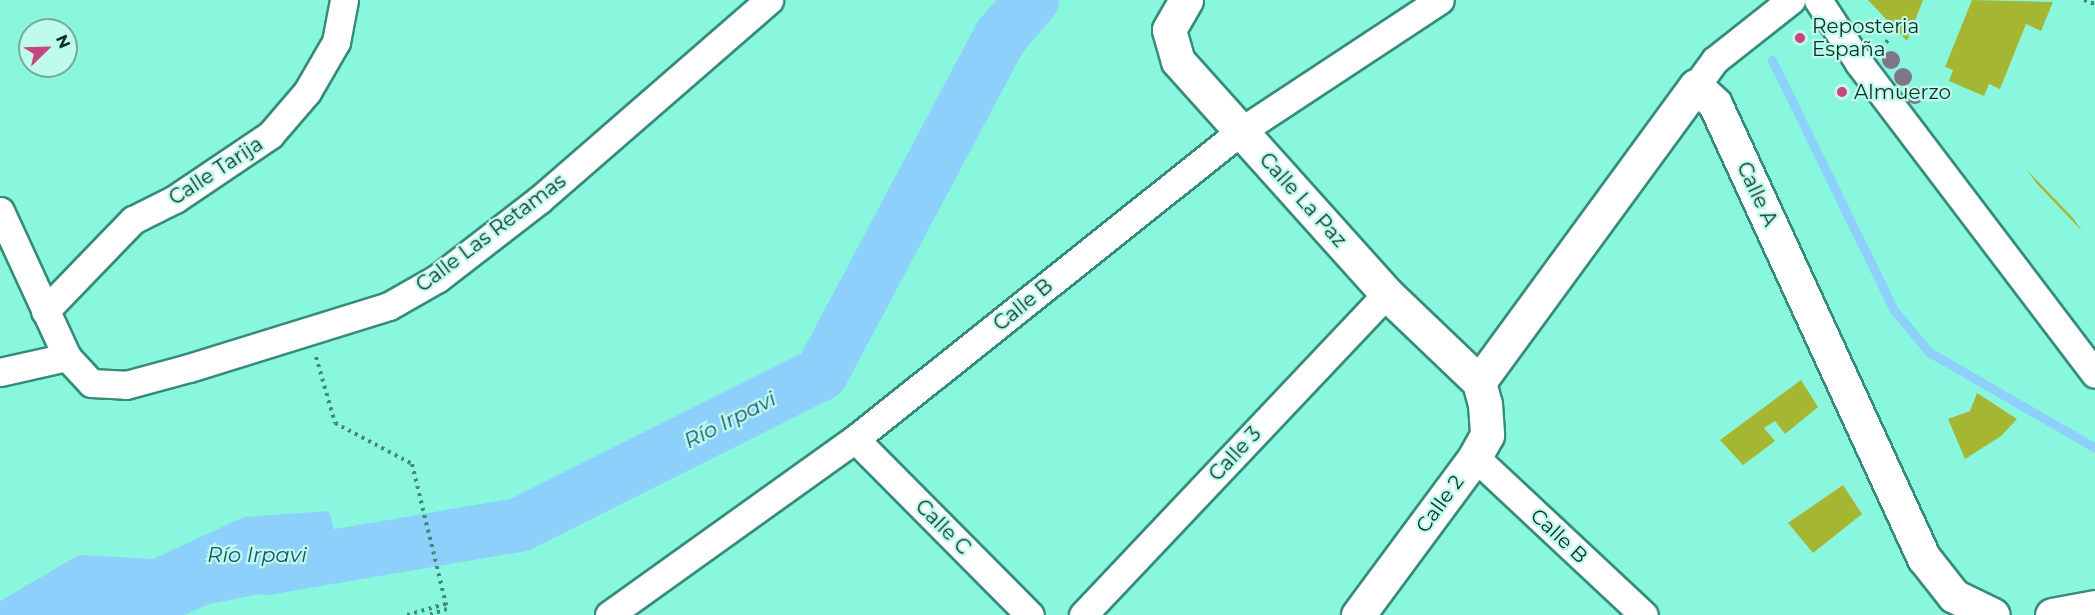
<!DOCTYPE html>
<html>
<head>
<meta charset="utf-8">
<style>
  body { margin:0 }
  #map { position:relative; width:2095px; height:615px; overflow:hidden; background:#89f7de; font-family:Montserrat,sans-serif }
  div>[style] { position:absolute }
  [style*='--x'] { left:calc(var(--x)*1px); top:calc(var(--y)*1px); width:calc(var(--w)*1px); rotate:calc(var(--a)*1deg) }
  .water>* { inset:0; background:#8cd0fb }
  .stream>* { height:9px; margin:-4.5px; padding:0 4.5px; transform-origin:4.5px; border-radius:4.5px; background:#8cd0fb }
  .river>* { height:54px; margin:-27px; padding:0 27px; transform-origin:27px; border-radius:27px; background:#8cd0fb }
  .building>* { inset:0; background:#a5b732 }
  .path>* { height:4px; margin-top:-2px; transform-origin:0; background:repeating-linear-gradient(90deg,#448a7b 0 3px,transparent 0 7.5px) }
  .roads { filter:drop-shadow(2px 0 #368c7a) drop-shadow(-2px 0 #368c7a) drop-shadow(0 2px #368c7a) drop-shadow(0 -2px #368c7a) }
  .minor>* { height:27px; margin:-13.5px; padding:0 13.5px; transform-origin:13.5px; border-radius:13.5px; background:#fff }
  .tertiary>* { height:33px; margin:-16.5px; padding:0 16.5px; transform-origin:16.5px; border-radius:16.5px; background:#fff }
  .secondary>* { height:33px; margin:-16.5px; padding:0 16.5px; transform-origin:16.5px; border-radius:16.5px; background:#fff }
  .trees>* { width:18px; height:18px; margin:-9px; border-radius:50%; background:#807589 }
  .dots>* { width:16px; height:16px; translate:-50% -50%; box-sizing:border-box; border:3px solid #befbeb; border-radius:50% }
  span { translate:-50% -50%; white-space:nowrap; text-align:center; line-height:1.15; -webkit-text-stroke:4.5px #befbeb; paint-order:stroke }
  .poi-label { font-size:20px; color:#0b2f28 }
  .left { translate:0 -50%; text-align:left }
  .street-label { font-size:20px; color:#0b2f28 }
  .water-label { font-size:21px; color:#1d526f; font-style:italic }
  .north { position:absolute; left:18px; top:18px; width:60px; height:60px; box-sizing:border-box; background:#befbeb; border:2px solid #76a99d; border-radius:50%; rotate:67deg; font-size:16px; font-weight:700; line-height:24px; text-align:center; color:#0b2f28 }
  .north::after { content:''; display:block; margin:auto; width:21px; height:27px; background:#cb437f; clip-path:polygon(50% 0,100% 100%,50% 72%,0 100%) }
</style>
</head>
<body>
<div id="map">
  <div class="water">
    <i style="clip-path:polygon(329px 511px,346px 577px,209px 604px,184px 615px,0 615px,0 601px,79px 555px,153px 559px,244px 517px)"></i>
  </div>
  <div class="stream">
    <i style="--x:1772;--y:60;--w:278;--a:64"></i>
    <i style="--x:1894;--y:310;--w:55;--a:50.2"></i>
    <i style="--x:1929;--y:352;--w:192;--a:30"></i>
  </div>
  <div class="river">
    <i style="--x:267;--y:568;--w:256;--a:-9.7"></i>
    <i style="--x:519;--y:525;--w:338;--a:-26.6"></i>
    <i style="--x:821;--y:374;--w:383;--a:-62"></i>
    <i style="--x:1001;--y:36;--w:48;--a:-49.3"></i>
  </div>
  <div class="building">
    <i style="clip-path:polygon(1868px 0,1923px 0,1907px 41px)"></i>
    <i style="clip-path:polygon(1972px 0,2053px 2px,2041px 31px,2026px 24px,2000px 89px,1989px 84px,1984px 96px,1949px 81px,1953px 70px,1945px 67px)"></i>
    <i style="clip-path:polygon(2027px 170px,2073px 218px,2082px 231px,2037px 184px)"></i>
    <i style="clip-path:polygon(1801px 380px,1818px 407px,1785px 434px,1775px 421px,1764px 428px,1775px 441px,1743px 465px,1720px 440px)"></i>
    <i style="clip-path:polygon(1977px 393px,2017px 419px,2001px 436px,1965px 459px,1948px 419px,1970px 411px)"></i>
    <i style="clip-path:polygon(1843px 485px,1862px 514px,1813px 553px,1788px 523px)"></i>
  </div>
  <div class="path">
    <i style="--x:2084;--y:0;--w:12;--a:20"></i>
    <i style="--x:1880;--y:47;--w:14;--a:-39"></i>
    <i style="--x:316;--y:357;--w:69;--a:73.9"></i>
    <i style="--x:335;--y:423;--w:87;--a:28"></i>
    <i style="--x:412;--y:464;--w:149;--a:76.4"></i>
    <i style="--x:447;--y:609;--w:19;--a:162"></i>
    <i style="--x:407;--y:615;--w:40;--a:-16"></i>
  </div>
  <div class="roads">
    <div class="minor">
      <i style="--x:1818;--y:0;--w:75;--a:56.9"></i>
      <i style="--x:1859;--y:63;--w:390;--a:52.8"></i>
      <i style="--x:1696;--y:86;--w:32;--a:-54"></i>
      <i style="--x:1715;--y:60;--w:97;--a:-38.3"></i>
      <i style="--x:0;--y:211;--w:161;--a:65.3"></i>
      <i style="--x:67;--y:357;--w:35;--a:47"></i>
      <i style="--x:91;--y:383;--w:35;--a:3"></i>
      <i style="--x:126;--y:385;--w:65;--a:-15.1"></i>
      <i style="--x:189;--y:368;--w:209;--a:-17.2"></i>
      <i style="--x:389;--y:306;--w:56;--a:-29.7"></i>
      <i style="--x:438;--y:278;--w:128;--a:-37.7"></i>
      <i style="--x:539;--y:200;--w:305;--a:-41"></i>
      <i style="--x:45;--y:311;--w:127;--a:-46"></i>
      <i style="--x:133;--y:220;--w:47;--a:-26.6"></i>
      <i style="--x:175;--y:199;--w:115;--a:-34"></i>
      <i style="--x:270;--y:135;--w:57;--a:-49.3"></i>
      <i style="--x:307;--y:92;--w:58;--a:-59.9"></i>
      <i style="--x:336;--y:42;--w:43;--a:-79.2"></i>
      <i style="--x:0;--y:372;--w:69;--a:-12.6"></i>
      <i style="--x:855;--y:439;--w:248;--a:45.2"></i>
      <i style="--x:1475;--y:457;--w:231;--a:43.1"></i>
      <i style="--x:609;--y:615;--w:302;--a:-35.6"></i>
      <i style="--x:855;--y:439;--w:494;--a:-38.6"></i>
      <i style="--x:1241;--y:131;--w:238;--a:-33.4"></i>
      <i style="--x:1083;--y:615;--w:442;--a:-46.6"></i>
    </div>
    <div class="tertiary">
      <i style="--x:1479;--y:382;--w:367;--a:-53.8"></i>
      <i style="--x:1696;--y:86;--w:26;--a:43"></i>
      <i style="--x:1715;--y:104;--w:500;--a:65.3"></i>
      <i style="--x:1924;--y:558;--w:48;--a:51.7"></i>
      <i style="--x:1954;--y:596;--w:43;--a:26"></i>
      <i style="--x:2052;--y:615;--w:44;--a:-10.5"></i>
    </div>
    <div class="secondary">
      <i style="--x:1186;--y:0;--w:34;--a:120"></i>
      <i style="--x:1169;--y:30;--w:32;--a:74"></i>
      <i style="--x:1178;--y:61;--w:313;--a:48.1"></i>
      <i style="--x:1387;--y:294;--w:127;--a:43.7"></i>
      <i style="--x:1479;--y:382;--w:23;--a:75"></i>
      <i style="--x:1485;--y:404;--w:31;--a:86"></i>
      <i style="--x:1487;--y:435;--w:25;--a:119"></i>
      <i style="--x:1475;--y:457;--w:197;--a:126.5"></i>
    </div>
  </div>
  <div class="trees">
    <i style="left:1891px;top:60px"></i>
    <i style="left:1903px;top:77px"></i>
    <i style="left:1915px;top:95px"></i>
  </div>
  <div class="dots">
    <i style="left:1800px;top:38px;background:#cb437f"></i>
    <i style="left:1842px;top:92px;background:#cb437f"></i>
  </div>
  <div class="poi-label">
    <span class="left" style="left:1812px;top:38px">Reposteria<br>España</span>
    <span class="left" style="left:1854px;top:92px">Almuerzo</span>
  </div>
  <div class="street-label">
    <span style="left:216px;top:171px;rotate:-33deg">Calle Tarija</span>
    <span style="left:1757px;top:194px;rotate:65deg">Calle A</span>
    <span style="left:1303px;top:200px;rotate:48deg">Calle La Paz</span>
    <span style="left:491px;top:233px;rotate:-37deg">Calle Las Retamas</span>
    <span style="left:1023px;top:305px;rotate:-39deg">Calle B</span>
    <span style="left:1235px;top:454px;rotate:-47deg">Calle 3</span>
    <span style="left:1440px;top:504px;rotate:-54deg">Calle 2</span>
    <span style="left:943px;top:527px;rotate:45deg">Calle C</span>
    <span style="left:1559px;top:536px;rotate:43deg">Calle B</span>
  </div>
  <div class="water-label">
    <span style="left:730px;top:420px;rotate:-27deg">Río Irpavi</span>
    <span style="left:257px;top:555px">Río Irpavi</span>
  </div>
  <div class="north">N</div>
</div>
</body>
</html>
